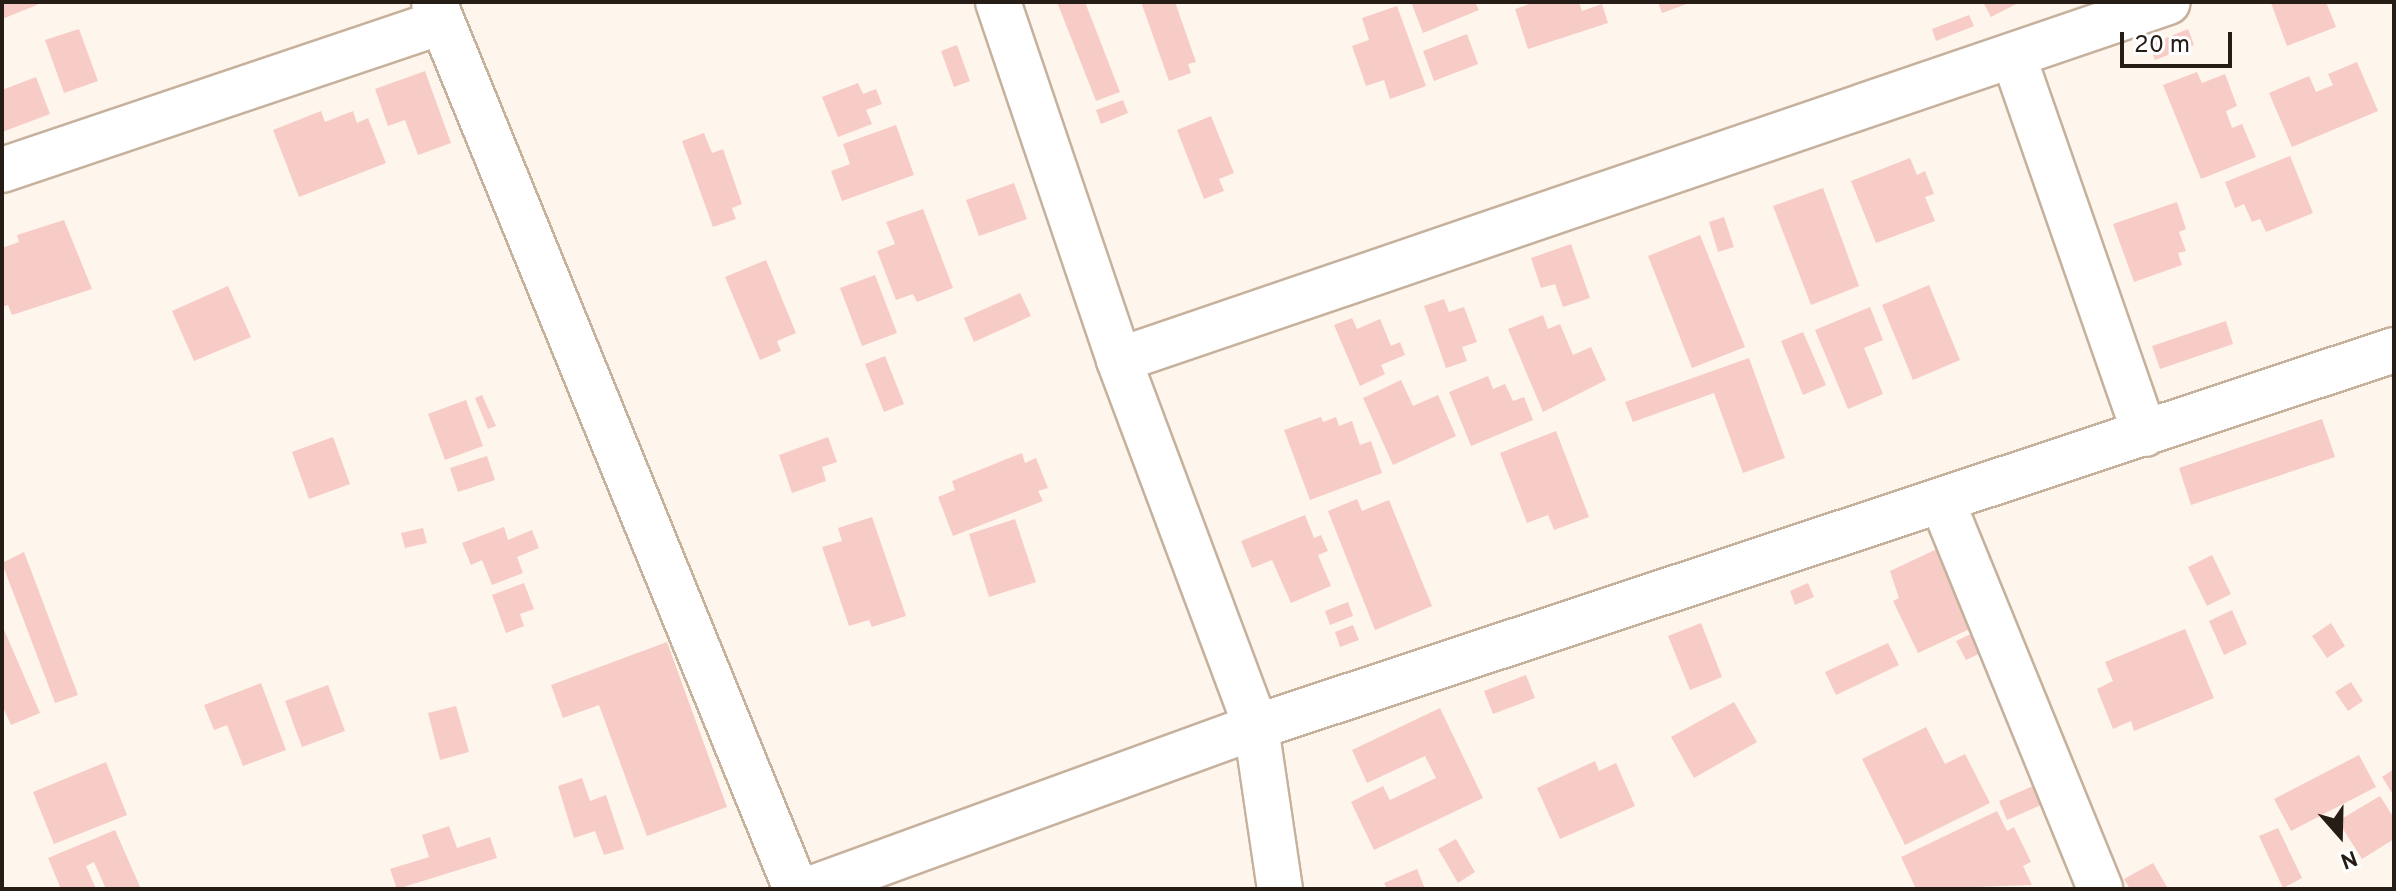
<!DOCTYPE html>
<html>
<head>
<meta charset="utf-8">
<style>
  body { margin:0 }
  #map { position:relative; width:2396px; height:891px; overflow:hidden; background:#fef5ed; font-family:Overpass,sans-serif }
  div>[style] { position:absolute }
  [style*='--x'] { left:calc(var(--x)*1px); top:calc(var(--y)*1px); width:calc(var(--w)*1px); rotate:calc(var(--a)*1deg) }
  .building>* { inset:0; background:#f7ccc6 }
  .roads { filter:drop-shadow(2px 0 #c6b19d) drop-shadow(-2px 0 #c6b19d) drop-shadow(0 2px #c6b19d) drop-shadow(0 -2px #c6b19d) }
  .minor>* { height:44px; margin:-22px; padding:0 22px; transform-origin:22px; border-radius:22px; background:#fff }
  span { translate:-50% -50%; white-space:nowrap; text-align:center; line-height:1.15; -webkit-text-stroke:6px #fff; paint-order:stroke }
  .frame { position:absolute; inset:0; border:4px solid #251d16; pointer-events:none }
  .north { position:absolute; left:2300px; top:795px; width:80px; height:80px; -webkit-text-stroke:6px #fff; paint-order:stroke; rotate:160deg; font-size:22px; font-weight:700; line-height:32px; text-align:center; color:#251d16 }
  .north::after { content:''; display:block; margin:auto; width:28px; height:36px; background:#251d16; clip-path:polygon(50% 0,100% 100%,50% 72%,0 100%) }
  .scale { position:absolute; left:2120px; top:32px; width:112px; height:36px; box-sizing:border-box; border:4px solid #251d16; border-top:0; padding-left:10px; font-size:24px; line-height:28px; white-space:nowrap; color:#251d16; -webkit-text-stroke:6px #fff; paint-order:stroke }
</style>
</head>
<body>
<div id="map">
  <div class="building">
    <i style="clip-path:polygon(2px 2px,36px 2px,37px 5px,2px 19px)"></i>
    <i style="clip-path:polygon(1057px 2px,1085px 2px,1120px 92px,1096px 101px)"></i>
    <i style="clip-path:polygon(1141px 2px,1175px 2px,1196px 62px,1188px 64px,1191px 73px,1169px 81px)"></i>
    <i style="clip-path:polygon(1411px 2px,1475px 2px,1479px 10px,1423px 33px)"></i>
    <i style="clip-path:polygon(1535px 2px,1579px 2px,1582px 11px,1602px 4px,1608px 23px,1528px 49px,1515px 9px)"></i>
    <i style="clip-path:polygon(1658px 2px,1692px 2px,1662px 13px)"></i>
    <i style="clip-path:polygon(1983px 2px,2020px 2px,1991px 17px)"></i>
    <i style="clip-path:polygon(2326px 2px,2336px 27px,2287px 46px,2271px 3px)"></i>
    <i style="clip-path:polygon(1397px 6px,1426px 86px,1390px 99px,1384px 80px,1366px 86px,1352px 46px,1369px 40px,1362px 18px)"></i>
    <i style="clip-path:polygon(1969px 15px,1974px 26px,1936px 41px,1932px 29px)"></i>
    <i style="clip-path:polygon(79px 29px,98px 81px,64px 93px,45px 40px)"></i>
    <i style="clip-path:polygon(2188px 29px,2194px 45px,2155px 60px,2149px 45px)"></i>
    <i style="clip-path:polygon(1467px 34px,1478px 64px,1434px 81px,1423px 51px)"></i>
    <i style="clip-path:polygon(957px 45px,970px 81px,954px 87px,941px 51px)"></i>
    <i style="clip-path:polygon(2357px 62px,2378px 111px,2292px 147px,2269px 93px,2309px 76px,2316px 92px,2333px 85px,2328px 74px)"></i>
    <i style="clip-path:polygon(425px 71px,451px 143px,418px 155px,405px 120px,388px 126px,375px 89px)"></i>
    <i style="clip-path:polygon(2197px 72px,2202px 83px,2225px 74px,2237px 106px,2226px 111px,2232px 128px,2242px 124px,2256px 157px,2201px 179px,2163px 85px)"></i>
    <i style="clip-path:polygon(36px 77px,50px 114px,2px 132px,2px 90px)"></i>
    <i style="clip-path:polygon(858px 83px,863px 94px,876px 89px,882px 104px,866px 110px,872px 124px,838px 137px,822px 97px)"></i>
    <i style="clip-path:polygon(1123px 100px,1128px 113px,1101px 124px,1096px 110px)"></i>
    <i style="clip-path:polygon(321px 111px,325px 122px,353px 111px,357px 123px,368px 118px,386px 163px,299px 197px,273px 130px)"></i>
    <i style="clip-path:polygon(1211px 116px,1234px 173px,1219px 179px,1224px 191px,1204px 199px,1177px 130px)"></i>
    <i style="clip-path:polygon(896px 125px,914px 175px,842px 201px,831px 171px,850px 164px,843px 144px)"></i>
    <i style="clip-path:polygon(704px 133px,712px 153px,723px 149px,742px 204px,732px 208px,736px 219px,713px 227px,682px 141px)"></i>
    <i style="clip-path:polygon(2290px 156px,2313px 213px,2266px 232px,2260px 219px,2252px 222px,2244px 204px,2235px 208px,2225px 182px)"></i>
    <i style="clip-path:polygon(1910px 158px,1917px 175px,1925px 171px,1934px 194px,1925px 197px,1935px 221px,1876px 243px,1851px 181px)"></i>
    <i style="clip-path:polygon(1014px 183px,1027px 219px,979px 236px,966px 200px)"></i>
    <i style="clip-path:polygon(1823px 188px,1859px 286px,1811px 305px,1773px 206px)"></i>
    <i style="clip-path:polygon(2177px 202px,2186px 229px,2179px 232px,2186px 251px,2178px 253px,2182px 265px,2134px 282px,2113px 224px)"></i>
    <i style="clip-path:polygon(923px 209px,953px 288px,917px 302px,913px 294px,896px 300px,877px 251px,895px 244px,886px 222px)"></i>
    <i style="clip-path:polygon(1724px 217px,1734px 247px,1718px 252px,1709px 222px)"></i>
    <i style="clip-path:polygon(64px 220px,92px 289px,12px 315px,8px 305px,2px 307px,2px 248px,19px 242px,17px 235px)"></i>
    <i style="clip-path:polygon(1700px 235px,1745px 347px,1692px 368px,1648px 256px)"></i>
    <i style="clip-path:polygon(1571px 244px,1590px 298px,1563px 307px,1555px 284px,1541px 288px,1531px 258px)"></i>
    <i style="clip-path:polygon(766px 260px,796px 333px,777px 341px,781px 351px,760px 360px,725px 277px)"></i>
    <i style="clip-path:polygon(875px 275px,897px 333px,862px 346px,840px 288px)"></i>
    <i style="clip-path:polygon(1929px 285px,1960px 360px,1913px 380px,1882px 305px)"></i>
    <i style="clip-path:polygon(228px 286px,251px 337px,194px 361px,172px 311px)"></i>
    <i style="clip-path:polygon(1020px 293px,1031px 316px,974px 342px,964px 318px)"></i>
    <i style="clip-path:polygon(1444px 299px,1449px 312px,1464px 307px,1477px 342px,1462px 347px,1467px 361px,1446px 368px,1424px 306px)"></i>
    <i style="clip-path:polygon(1870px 307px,1883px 340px,1864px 348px,1883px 394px,1848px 409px,1815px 330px)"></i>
    <i style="clip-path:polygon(1543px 315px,1548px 329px,1560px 324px,1573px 355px,1591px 347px,1606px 380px,1543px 412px,1508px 329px)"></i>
    <i style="clip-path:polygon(1352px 318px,1357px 329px,1380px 319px,1391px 346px,1400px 342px,1405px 355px,1381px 365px,1385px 374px,1360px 386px,1334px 325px)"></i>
    <i style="clip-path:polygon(2226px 321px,2233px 344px,2160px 369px,2152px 346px)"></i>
    <i style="clip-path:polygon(1803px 332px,1826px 385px,1803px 395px,1781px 341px)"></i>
    <i style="clip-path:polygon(885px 356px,904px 404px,884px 412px,865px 364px)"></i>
    <i style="clip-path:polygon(1749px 358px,1785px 458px,1743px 473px,1714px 393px,1633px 422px,1625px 402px)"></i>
    <i style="clip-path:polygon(1488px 376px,1493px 389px,1505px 384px,1513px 401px,1524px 397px,1533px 420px,1471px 446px,1449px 392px)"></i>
    <i style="clip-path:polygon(1401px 380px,1413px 406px,1438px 395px,1456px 436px,1393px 465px,1363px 398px)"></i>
    <i style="clip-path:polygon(482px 395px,496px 426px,488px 429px,475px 398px)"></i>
    <i style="clip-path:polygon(466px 400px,483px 446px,445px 460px,428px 414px)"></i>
    <i style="clip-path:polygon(1321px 417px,1323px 422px,1336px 417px,1339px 426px,1352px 421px,1360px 445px,1371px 441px,1382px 473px,1310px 500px,1284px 430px)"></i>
    <i style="clip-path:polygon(2322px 419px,2335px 457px,2191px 505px,2179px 468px)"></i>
    <i style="clip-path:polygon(1556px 431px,1589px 517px,1554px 530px,1548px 515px,1527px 523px,1500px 453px)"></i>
    <i style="clip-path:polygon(333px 437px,350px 484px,309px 499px,292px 452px)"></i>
    <i style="clip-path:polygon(828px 437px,837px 462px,822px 467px,826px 481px,792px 493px,779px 455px)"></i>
    <i style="clip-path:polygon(1022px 453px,1025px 463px,1036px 458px,1048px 488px,1038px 491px,1043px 501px,953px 536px,938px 497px,955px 490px,952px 481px)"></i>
    <i style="clip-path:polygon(487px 456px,495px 480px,458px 492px,450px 468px)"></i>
    <i style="clip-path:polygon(1357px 499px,1362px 511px,1389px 500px,1432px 606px,1375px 630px,1328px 511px)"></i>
    <i style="clip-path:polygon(1305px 515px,1314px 538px,1321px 535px,1328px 551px,1318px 555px,1331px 586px,1291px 603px,1272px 560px,1252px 568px,1241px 541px)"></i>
    <i style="clip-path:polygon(872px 517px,906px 616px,872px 627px,869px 620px,849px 626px,822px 547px,842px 541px,838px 528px)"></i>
    <i style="clip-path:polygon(1015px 519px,1036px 582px,989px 597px,969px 534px)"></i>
    <i style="clip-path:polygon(504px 527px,508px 540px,532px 530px,539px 548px,517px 557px,523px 573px,492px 585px,482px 560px,471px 565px,462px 543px)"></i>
    <i style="clip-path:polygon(423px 528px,427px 543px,405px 548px,401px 533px)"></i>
    <i style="clip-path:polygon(1939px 548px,1976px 626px,1918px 653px,1893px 601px,1899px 598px,1890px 571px)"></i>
    <i style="clip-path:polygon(24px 552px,78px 695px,55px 703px,2px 563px)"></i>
    <i style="clip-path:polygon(2212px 555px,2231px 594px,2207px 606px,2188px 567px)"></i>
    <i style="clip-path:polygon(524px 583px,534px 609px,520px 614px,524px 626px,506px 633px,492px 595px)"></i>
    <i style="clip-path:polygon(1808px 583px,1814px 597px,1795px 605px,1790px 591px)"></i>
    <i style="clip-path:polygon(1348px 602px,1353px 616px,1330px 625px,1325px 611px)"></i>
    <i style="clip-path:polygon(2232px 610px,2247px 644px,2224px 655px,2209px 621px)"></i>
    <i style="clip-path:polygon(1701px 623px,1722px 677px,1690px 690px,1668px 636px)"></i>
    <i style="clip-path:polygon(2331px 623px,2345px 646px,2327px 658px,2312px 636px)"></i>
    <i style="clip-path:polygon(2px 625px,40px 713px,11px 725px,2px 705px)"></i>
    <i style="clip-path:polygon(1353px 625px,1359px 640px,1340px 647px,1335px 632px)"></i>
    <i style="clip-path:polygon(1982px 629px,1991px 648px,1966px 660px,1956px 641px)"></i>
    <i style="clip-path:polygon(2185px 629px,2214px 698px,2134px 731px,2131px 721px,2113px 729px,2097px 689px,2113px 681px,2105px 662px)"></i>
    <i style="clip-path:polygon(667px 642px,727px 807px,647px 836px,599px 705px,563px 718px,551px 685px)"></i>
    <i style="clip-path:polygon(1888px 643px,1899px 665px,1836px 695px,1825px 672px)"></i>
    <i style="clip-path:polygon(1526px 675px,1535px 698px,1493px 714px,1484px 691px)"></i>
    <i style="clip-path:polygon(2351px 682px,2363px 701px,2348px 711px,2335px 692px)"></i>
    <i style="clip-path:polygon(261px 683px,286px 750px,243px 766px,227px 725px,214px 730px,204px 705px)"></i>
    <i style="clip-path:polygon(328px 685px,345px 731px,302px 747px,285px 701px)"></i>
    <i style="clip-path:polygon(1734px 702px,1757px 742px,1694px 778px,1671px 737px)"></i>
    <i style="clip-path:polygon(456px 706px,469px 752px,440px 760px,428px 713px)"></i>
    <i style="clip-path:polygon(1440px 708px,1483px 798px,1374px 850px,1351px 802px,1383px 786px,1390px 800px,1436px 778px,1425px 756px,1367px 783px,1352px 750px)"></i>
    <i style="clip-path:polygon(1926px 727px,1945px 764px,1965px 754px,1990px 803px,1905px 845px,1862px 759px)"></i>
    <i style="clip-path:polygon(2359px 755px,2376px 787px,2291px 831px,2274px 799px)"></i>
    <i style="clip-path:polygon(1595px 761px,1599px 771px,1616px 763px,1635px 806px,1560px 839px,1537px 788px)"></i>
    <i style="clip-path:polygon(106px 762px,127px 815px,54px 844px,33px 792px)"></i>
    <i style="clip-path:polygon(2394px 769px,2394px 796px,2382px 777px)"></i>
    <i style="clip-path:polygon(582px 778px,590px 801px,606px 795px,624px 849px,604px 855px,595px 831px,574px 838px,558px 786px)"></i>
    <i style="clip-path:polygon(2035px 785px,2043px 804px,2007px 820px,1999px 801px)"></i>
    <i style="clip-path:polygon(2380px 796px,2394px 818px,2394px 839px,2362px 859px,2338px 821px)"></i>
    <i style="clip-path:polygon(1997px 811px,2007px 831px,2014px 827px,2031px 862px,2023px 866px,2032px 885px,1916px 889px,1901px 857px)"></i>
    <i style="clip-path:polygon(449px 826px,457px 848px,490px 837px,497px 858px,397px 889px,390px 869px,429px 857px,422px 835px)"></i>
    <i style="clip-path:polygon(2278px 828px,2302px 878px,2283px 888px,2259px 836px)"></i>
    <i style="clip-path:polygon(115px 830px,141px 889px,106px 889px,94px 862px,86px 866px,96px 889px,61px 889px,48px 858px)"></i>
    <i style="clip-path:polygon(1456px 839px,1475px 872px,1458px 883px,1438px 849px)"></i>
    <i style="clip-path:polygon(2153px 863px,2167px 887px,2130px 889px,2124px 879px)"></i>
    <i style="clip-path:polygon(1417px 869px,1425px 889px,1387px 889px,1384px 883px)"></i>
  </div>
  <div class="roads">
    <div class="minor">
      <i style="--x:434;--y:2;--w:958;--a:67.8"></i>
      <i style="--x:998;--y:2;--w:378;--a:71.3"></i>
      <i style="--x:1119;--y:360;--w:392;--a:69.5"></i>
      <i style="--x:1256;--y:727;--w:164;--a:81.6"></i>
      <i style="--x:2014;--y:58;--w:398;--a:70.8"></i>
      <i style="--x:2;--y:170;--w:464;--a:-18.6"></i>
      <i style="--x:1119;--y:360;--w:1108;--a:-18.84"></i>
      <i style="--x:1942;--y:501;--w:419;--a:67.8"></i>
      <i style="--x:810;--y:889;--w:475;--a:-20"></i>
      <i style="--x:1256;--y:727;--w:1199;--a:-18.33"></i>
    </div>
  </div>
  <div class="frame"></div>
  <div class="north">N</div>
  <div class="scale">20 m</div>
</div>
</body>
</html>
